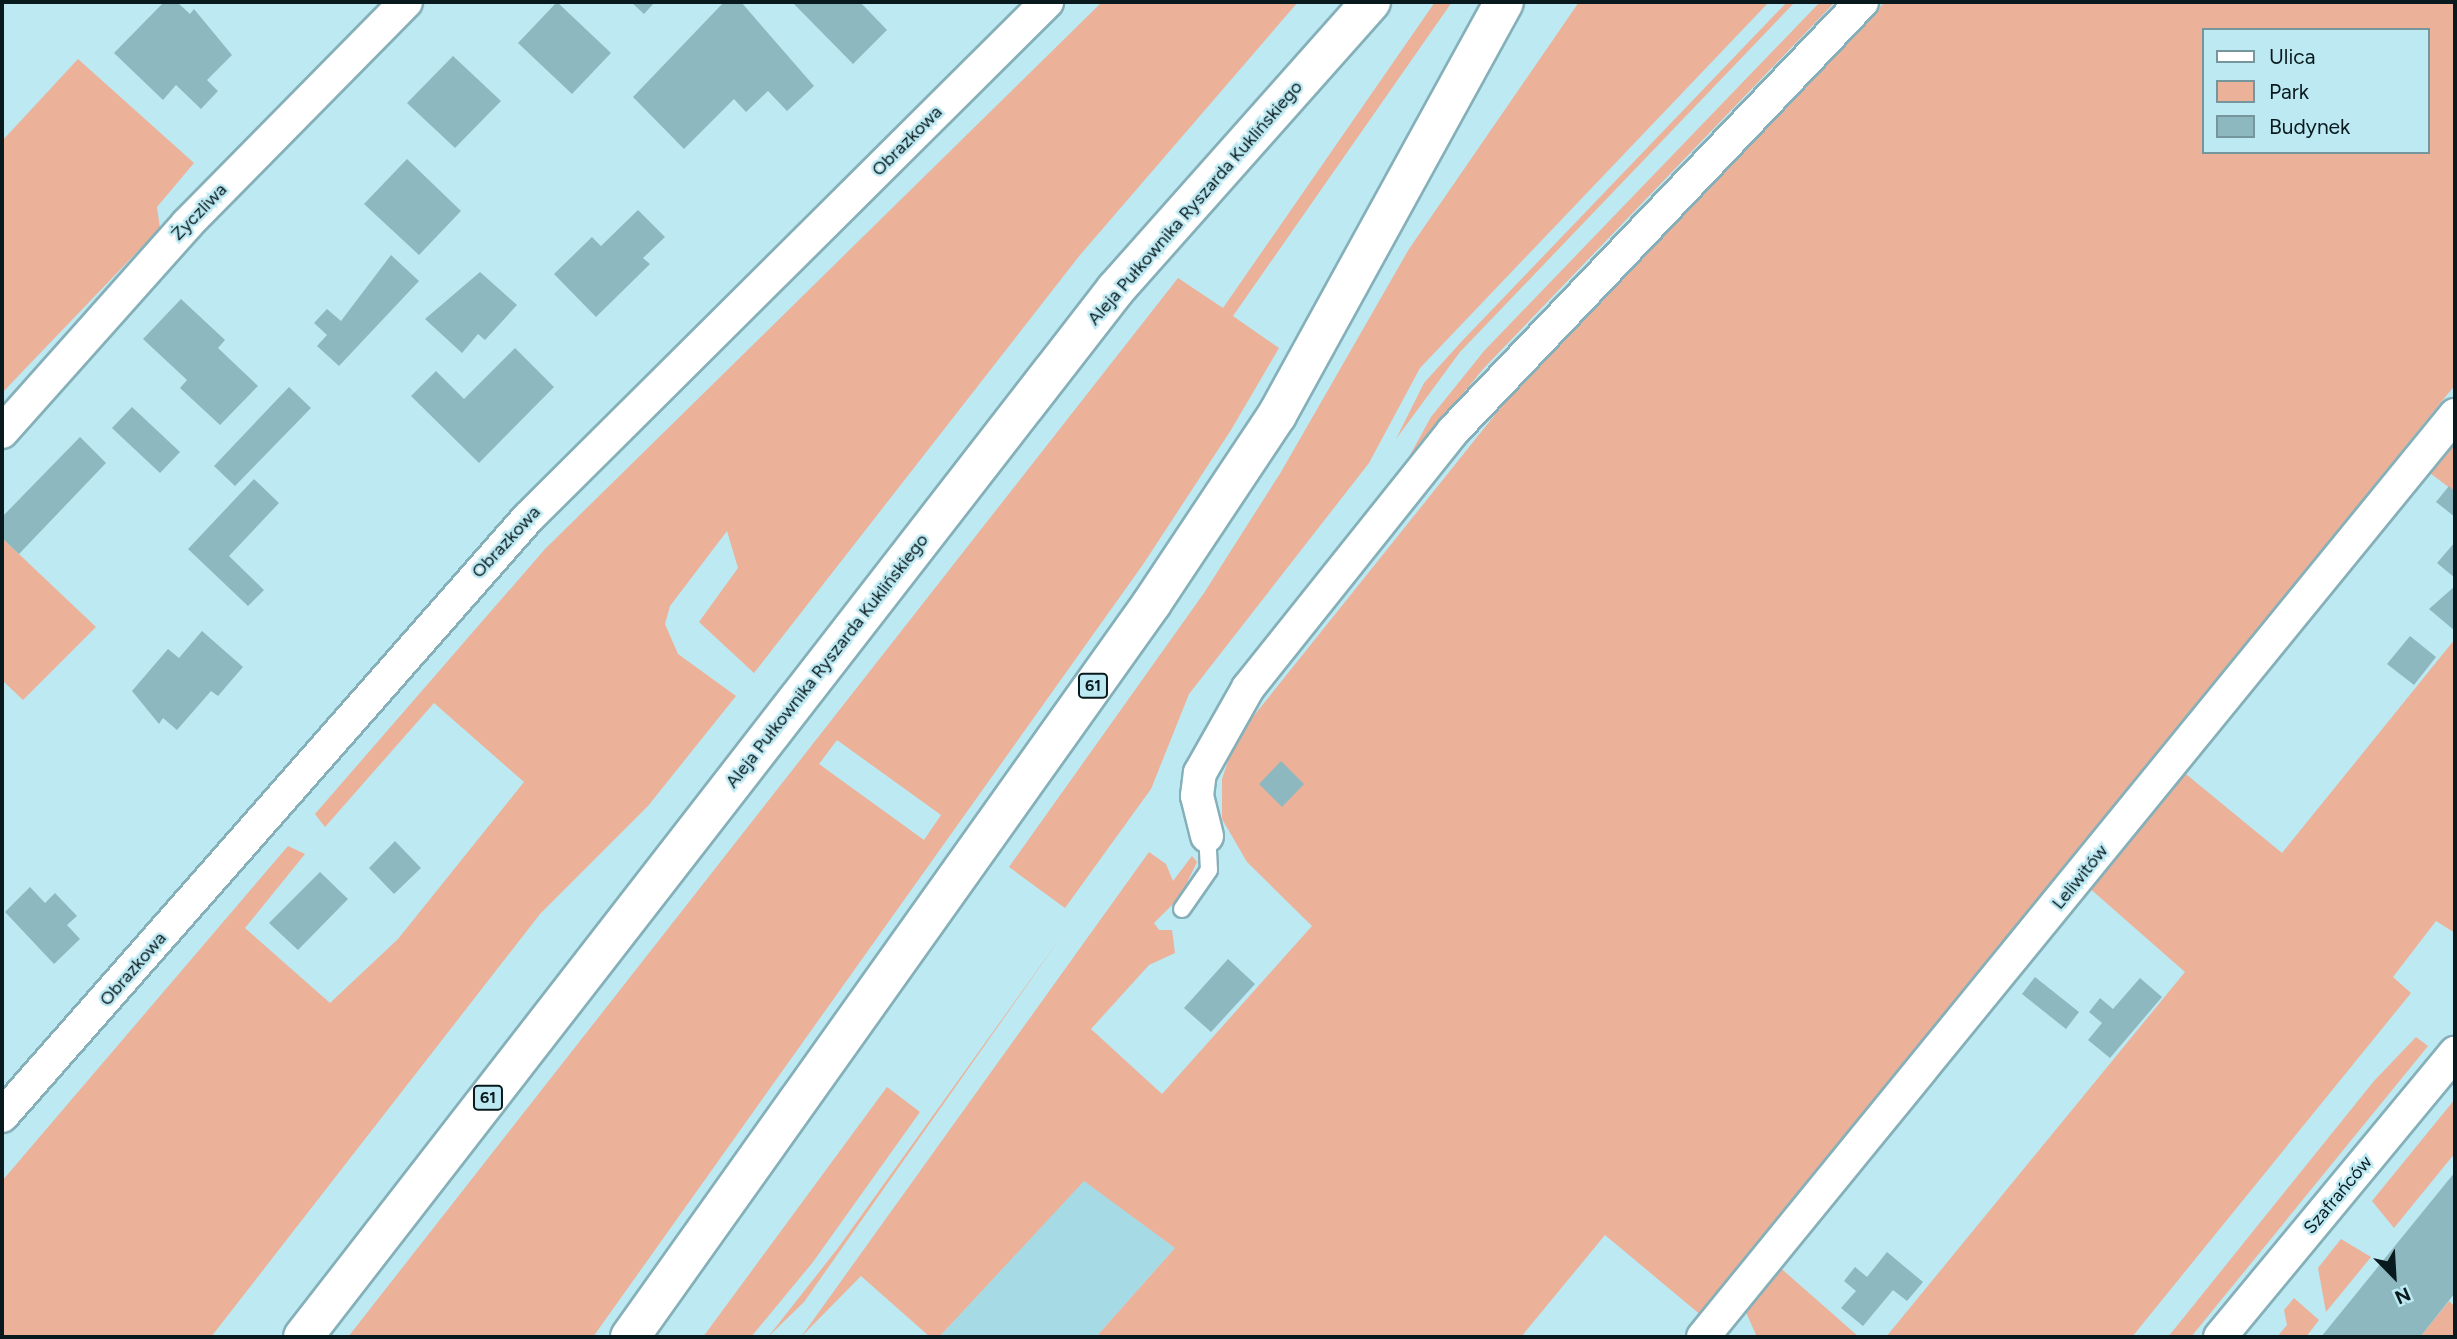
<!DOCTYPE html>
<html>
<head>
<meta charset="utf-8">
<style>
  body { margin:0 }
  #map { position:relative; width:2457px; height:1339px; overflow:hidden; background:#bde9f2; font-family:Figtree,sans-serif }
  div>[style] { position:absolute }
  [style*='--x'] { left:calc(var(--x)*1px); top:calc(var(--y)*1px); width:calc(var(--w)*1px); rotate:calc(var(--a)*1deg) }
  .built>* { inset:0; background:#a6dbe6 }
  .green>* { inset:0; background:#ebb199 }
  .building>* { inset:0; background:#8db8c0 }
  .roads { filter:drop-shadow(2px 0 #86b0b9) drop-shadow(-2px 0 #86b0b9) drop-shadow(0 2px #86b0b9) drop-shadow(0 -2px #86b0b9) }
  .lane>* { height:16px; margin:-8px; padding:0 8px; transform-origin:8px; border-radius:8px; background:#fff }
  .street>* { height:32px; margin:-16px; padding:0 16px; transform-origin:16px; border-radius:16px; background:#fff }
  .primary>* { height:38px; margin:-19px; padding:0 19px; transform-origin:19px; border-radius:19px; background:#fff }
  span { translate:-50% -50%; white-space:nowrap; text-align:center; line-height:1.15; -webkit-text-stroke:5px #bde9f2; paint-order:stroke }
  .shield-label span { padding:2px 5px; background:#bde9f2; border:2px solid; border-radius:5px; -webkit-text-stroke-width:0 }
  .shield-label { font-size:16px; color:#091a1e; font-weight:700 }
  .street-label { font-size:18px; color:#091a1e }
  .frame { position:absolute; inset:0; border:4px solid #091a1e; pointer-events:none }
  .legend { position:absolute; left:2202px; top:28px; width:228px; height:126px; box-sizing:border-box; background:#bde9f2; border:2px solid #75969d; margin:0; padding:9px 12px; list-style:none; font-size:21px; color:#091a1e }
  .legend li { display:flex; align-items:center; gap:14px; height:35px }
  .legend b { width:35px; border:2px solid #75969d }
  .north { position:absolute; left:2359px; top:1241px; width:70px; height:70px; -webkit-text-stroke:5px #bde9f2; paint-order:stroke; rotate:156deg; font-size:19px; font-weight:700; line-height:28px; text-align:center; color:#091a1e }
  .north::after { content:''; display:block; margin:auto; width:24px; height:32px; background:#091a1e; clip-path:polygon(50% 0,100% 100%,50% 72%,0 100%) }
</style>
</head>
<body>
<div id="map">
  <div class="built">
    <i style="clip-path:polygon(1084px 1180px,1175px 1248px,1096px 1337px,939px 1337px)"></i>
  </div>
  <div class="green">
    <i style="clip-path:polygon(1102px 2px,1298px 2px,1080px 255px,754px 673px,699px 622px,738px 568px,727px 531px,670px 606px,665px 624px,678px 654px,736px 696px,648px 806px,540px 914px,211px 1337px,2px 1337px,2px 1181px,288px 846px,305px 854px,245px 928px,330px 1003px,398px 939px,524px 782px,434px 703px,325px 827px,315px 814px,545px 549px)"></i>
    <i style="clip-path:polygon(evenodd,1435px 2px,1452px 2px,1233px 316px,1279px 348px,1231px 430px,1144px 563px,593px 1337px,348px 1337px,1178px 278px,1223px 308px,1435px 2px,837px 740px,941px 815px,924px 840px,819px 764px,837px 740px)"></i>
    <i style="clip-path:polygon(1579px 2px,1769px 2px,1420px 368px,1369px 463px,1189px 694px,1151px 789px,1065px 908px,1009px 867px,1204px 593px,1281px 472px,1409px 249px)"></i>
    <i style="clip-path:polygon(1787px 2px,1795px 2px,1460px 352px,1396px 439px,1424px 383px,1462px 341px)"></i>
    <i style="clip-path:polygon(1820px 2px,1835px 2px,1484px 368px,1405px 464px,1431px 417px,1484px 351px)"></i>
    <i style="clip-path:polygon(evenodd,1885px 2px,2455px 2px,2455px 385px,1702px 1316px,1605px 1235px,1521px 1337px,1096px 1337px,1175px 1248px,1084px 1181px,939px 1337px,930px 1337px,861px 1276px,801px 1337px,1149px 852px,1166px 864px,1173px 881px,1192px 856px,1197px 862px,1180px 897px,1154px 923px,1159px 930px,1172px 930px,1175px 953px,1149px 965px,1091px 1029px,1162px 1094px,1312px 926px,1247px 862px,1222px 819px,1222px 779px,1236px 738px,1530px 371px,1885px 2px,2203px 30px,2427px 30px,2427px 152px,2203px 152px,2203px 30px)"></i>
    <i style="clip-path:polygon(78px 59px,194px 163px,157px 207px,160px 228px,2px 393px,2px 141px)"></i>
    <i style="clip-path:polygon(2455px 434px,2455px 492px,2426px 470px)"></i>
    <i style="clip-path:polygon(2px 538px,96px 627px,23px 700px,2px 680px)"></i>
    <i style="clip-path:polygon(2455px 639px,2455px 933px,2436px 921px,2393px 977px,2411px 993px,2132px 1337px,1886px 1337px,2185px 972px,2087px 886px,2181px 770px,2282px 853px)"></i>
    <i style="clip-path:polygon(1061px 937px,804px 1302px,768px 1337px,838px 1248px)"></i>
    <i style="clip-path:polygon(2416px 1037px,2428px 1046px,2191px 1337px,2168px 1337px,2374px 1081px)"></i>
    <i style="clip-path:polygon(887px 1087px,920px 1112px,813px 1262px,751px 1337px,703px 1337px)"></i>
    <i style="clip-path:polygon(2455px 1099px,2455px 1153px,2394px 1228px,2372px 1201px)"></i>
    <i style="clip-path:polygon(2341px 1239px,2371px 1257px,2326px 1312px,2318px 1268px)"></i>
    <i style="clip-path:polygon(1776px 1264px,1859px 1337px,1757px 1337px,1744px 1308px)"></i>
    <i style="clip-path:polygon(2294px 1298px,2319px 1320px,2306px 1337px,2277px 1337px,2287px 1325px,2284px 1310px)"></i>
    <i style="clip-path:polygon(2449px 1301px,2455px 1307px,2455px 1337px,2420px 1337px)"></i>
  </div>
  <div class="building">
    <i style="clip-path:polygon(164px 2px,177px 2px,190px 14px,194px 9px,232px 55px,207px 80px,218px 91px,201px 109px,176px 85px,163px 100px,114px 53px)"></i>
    <i style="clip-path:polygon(557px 2px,611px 53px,572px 94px,518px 43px)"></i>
    <i style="clip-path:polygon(631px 2px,655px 2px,644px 14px)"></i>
    <i style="clip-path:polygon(724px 2px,741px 2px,814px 86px,787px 111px,768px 91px,746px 112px,734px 99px,684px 149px,633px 97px)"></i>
    <i style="clip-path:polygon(792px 2px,860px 2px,887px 30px,853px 64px)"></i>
    <i style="clip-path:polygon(453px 56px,501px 101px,455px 148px,407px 103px)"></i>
    <i style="clip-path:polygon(407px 159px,461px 211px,419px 255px,364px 204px)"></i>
    <i style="clip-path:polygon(638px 210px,665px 237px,643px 258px,650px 264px,596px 317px,554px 274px,592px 237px,601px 246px)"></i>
    <i style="clip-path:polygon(391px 255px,419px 281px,339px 366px,317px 346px,327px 335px,314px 323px,327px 309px,341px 321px)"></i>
    <i style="clip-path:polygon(480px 272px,517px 305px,485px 340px,478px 334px,462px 353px,425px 319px)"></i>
    <i style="clip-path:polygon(181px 299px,225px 340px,218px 348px,258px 386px,220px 425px,180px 388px,187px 380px,143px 339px)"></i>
    <i style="clip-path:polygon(515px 348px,554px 387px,479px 463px,411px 396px,436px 371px,464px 399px)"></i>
    <i style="clip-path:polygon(289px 387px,311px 408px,235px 486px,214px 466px)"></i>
    <i style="clip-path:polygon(132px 407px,180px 452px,160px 473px,112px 428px)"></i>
    <i style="clip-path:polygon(80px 437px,106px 463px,19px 554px,2px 538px,2px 517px)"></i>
    <i style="clip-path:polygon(254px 479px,279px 503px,229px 556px,264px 590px,248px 606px,188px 549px)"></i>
    <i style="clip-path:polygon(2449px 486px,2455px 492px,2455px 517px,2436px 502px)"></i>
    <i style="clip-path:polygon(2455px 542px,2455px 578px,2437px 563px)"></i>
    <i style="clip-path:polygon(2455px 586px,2455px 631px,2429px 609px)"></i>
    <i style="clip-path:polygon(202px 631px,243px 667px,218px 696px,211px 691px,177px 730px,163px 718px,159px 724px,132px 691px,168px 649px,179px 658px)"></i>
    <i style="clip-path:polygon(2410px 636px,2436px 657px,2414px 685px,2387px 664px)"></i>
    <i style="clip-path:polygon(1281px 761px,1304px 784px,1282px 807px,1259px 784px)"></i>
    <i style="clip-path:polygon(395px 841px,421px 868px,394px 894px,369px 868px)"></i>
    <i style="clip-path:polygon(320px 872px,348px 899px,298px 950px,269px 923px)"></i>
    <i style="clip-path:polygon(30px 887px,45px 903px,55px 893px,77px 916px,67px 925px,80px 939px,54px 964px,5px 912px)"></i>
    <i style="clip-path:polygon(1228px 959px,1255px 984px,1211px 1032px,1184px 1008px)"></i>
    <i style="clip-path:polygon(2035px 977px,2079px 1012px,2066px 1029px,2022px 994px)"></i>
    <i style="clip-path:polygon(2140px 978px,2162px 997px,2110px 1058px,2088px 1040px,2102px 1023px,2089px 1012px,2100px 998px,2113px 1009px)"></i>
    <i style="clip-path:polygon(2455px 1172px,2455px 1293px,2420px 1337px,2321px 1337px)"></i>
    <i style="clip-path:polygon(1887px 1252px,1923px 1282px,1907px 1301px,1893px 1290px,1863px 1326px,1841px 1308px,1856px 1291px,1844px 1281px,1855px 1267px,1867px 1277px)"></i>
  </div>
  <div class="roads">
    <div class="lane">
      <i style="--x:1182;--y:909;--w:47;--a:-55.3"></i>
      <i style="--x:1209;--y:870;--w:34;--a:-93"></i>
    </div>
    <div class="street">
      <i style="--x:2;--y:432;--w:278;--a:-48.3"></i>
      <i style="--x:187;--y:224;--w:312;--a:-45.4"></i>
      <i style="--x:1207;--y:836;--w:41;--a:-104"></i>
      <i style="--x:1197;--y:796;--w:23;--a:-83"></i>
      <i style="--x:1200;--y:773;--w:98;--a:-60.5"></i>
      <i style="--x:1248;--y:688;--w:329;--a:-51.4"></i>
      <i style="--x:1453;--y:431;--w:593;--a:-46.37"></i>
      <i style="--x:2;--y:1116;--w:796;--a:-48.67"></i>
      <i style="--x:528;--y:518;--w:732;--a:-44.83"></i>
      <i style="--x:1703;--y:1337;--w:1190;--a:-50.8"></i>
      <i style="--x:2220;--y:1337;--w:369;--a:-50.4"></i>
    </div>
    <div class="primary">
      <i style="--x:303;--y:1337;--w:1326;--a:-52.2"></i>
      <i style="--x:1116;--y:289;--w:384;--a:-48.4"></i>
      <i style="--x:630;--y:1337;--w:901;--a:-54.58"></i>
      <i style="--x:1152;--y:603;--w:226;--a:-56.4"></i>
      <i style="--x:1277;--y:415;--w:471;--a:-61.2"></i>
    </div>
  </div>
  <div class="shield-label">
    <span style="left:1093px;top:686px">61</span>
    <span style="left:488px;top:1098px">61</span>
  </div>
  <div class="street-label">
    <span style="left:907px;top:141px;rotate:-45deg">Obrazkowa</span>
    <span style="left:1195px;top:203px;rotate:-49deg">Aleja Pułkownika Ryszarda Kuklińskiego</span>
    <span style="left:199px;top:212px;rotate:-46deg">Życzliwa</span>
    <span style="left:506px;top:542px;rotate:-47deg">Obrazkowa</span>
    <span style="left:827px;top:661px;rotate:-52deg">Aleja Pułkownika Ryszarda Kuklińskiego</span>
    <span style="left:2080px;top:877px;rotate:-51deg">Leliwitów</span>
    <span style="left:133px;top:969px;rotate:-49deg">Obrazkowa</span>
    <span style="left:2338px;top:1195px;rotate:-50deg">Szafrańców</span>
  </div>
  <div class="frame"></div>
  <ul class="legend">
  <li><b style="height:9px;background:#fff"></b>Ulica</li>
  <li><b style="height:19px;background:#ebb199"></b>Park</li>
  <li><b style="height:19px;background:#8db8c0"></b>Budynek</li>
  </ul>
  <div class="north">N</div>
</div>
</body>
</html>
